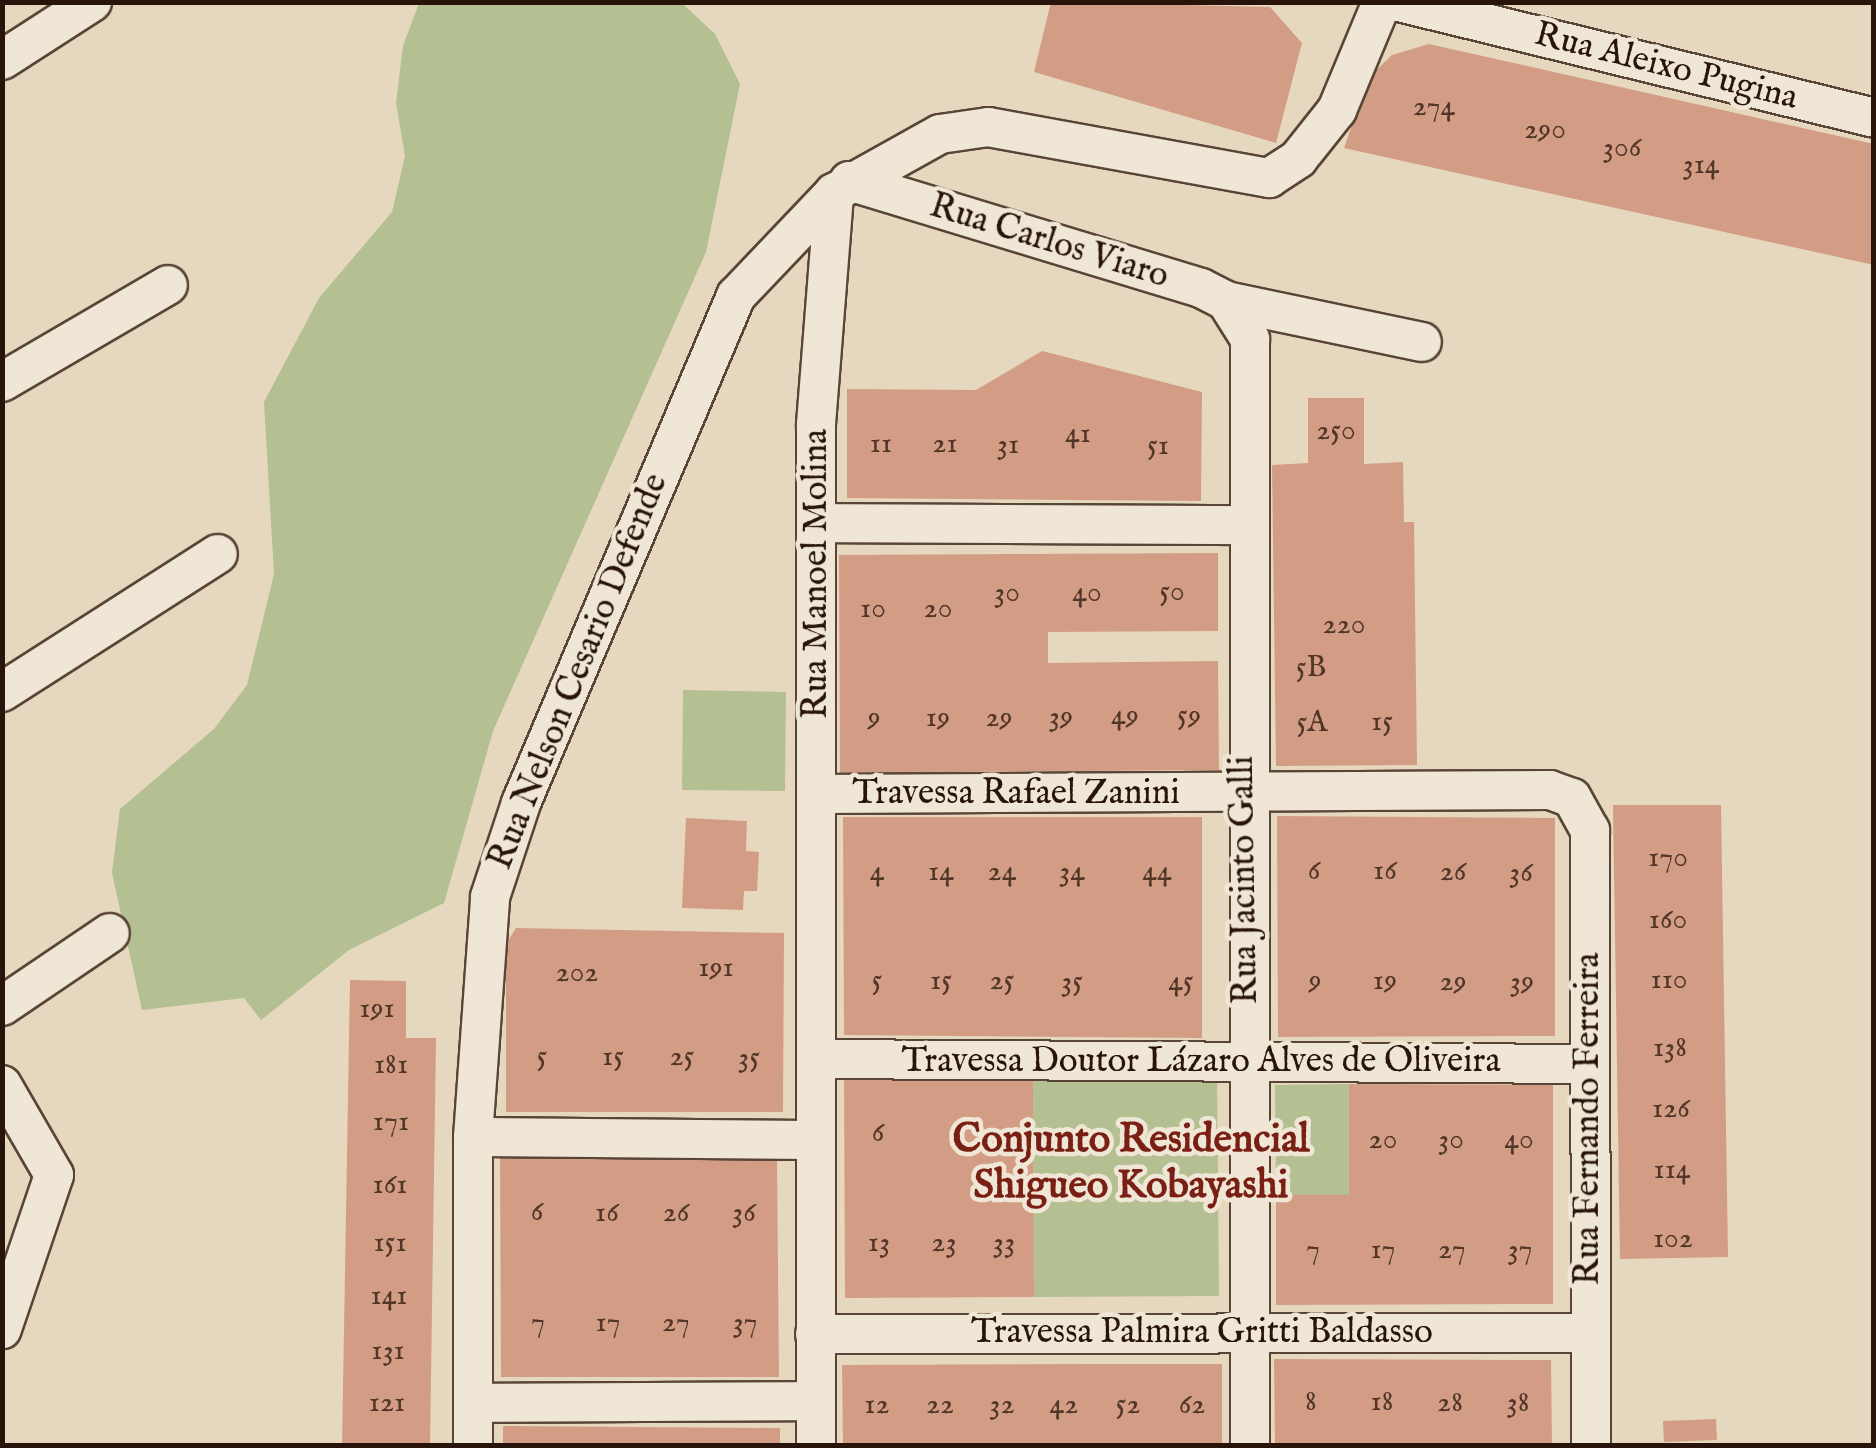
<!DOCTYPE html>
<html>
<head>
<meta charset="utf-8">
<style>
  body { margin:0 }
  #map { position:relative; width:1876px; height:1448px; overflow:hidden; background:#e6d8be; font-family:"IM FELL English",serif }
  div>[style] { position:absolute }
  [style*='--x'] { left:calc(var(--x)*1px); top:calc(var(--y)*1px); width:calc(var(--w)*1px); rotate:calc(var(--a)*1deg) }
  .green>* { inset:0; background:#b4bf92 }
  .building>* { inset:0; background:#d29d84 }
  .roads { filter:drop-shadow(2px 0 #584537) drop-shadow(-2px 0 #584537) drop-shadow(0 2px #584537) drop-shadow(0 -2px #584537) }
  .minor>* { height:38px; margin:-19px; padding:0 19px; transform-origin:19px; border-radius:19px; background:#efe6d5 }
  span { translate:-50% -50%; white-space:nowrap; text-align:center; line-height:1.15; -webkit-text-stroke:9px #efe6d5; paint-order:stroke }
  .number-label { font-size:30px; color:#523628 }
  .number-label span { -webkit-text-stroke-width:0 }
  .street-label { font-size:35px; color:#28140a }
  .quarter-label { font-size:40px; color:#7a1f14; font-weight:700 }
  .frame { position:absolute; inset:0; border:5px solid #28140a; pointer-events:none }
</style>
</head>
<body>
<div id="map">
  <div class="green">
    <i style="clip-path:polygon(419px 3px,682px 3px,715px 34px,740px 84px,706px 252px,493px 731px,444px 903px,349px 950px,261px 1020px,244px 998px,142px 1010px,112px 873px,120px 809px,214px 729px,247px 685px,274px 574px,264px 402px,319px 298px,392px 212px,405px 156px,396px 103px,403px 46px)"></i>
    <i style="clip-path:polygon(683px 690px,786px 692px,785px 791px,682px 790px)"></i>
    <i style="clip-path:polygon(1217px 1076px,1219px 1296px,1034px 1297px,1033px 1077px)"></i>
    <i style="clip-path:polygon(1349px 1084px,1349px 1195px,1276px 1195px,1275px 1085px)"></i>
  </div>
  <div class="building">
    <i style="clip-path:polygon(1051px 2px,1270px 7px,1302px 43px,1276px 143px,1034px 72px)"></i>
    <i style="clip-path:polygon(1429px 44px,1874px 144px,1874px 265px,1344px 148px,1369px 77px,1392px 55px)"></i>
    <i style="clip-path:polygon(1042px 351px,1202px 392px,1201px 501px,847px 498px,847px 389px,976px 390px)"></i>
    <i style="clip-path:polygon(1308px 398px,1364px 398px,1364px 464px,1403px 462px,1404px 522px,1414px 522px,1417px 765px,1276px 766px,1272px 465px,1308px 463px)"></i>
    <i style="clip-path:polygon(1218px 553px,1218px 631px,1048px 632px,1048px 663px,1218px 661px,1219px 770px,840px 773px,839px 555px)"></i>
    <i style="clip-path:polygon(1613px 805px,1721px 805px,1728px 1257px,1620px 1259px)"></i>
    <i style="clip-path:polygon(1277px 816px,1555px 818px,1555px 1036px,1278px 1037px)"></i>
    <i style="clip-path:polygon(843px 817px,1202px 817px,1202px 1038px,844px 1035px)"></i>
    <i style="clip-path:polygon(686px 818px,747px 821px,746px 851px,759px 852px,757px 891px,744px 891px,743px 910px,682px 908px)"></i>
    <i style="clip-path:polygon(516px 928px,784px 933px,783px 1112px,506px 1112px,506px 944px)"></i>
    <i style="clip-path:polygon(350px 980px,406px 981px,406px 1038px,436px 1038px,430px 1446px,342px 1446px)"></i>
    <i style="clip-path:polygon(844px 1077px,1033px 1077px,1034px 1297px,845px 1298px)"></i>
    <i style="clip-path:polygon(1349px 1084px,1553px 1085px,1553px 1304px,1276px 1305px,1276px 1195px,1349px 1195px)"></i>
    <i style="clip-path:polygon(500px 1157px,777px 1158px,779px 1377px,501px 1377px)"></i>
    <i style="clip-path:polygon(1274px 1359px,1551px 1360px,1552px 1446px,1275px 1446px)"></i>
    <i style="clip-path:polygon(1094px 1364px,1222px 1364px,1222px 1446px,843px 1446px,842px 1365px)"></i>
    <i style="clip-path:polygon(1716px 1419px,1717px 1440px,1664px 1442px,1663px 1421px)"></i>
    <i style="clip-path:polygon(503px 1426px,780px 1428px,780px 1446px,503px 1446px)"></i>
  </div>
  <div class="roads">
    <div class="minor">
      <i style="--x:1399;--y:2;--w:489;--a:13.7"></i>
      <i style="--x:2;--y:60;--w:107;--a:-32.8"></i>
      <i style="--x:849;--y:181;--w:368;--a:16.9"></i>
      <i style="--x:1201;--y:288;--w:28;--a:27"></i>
      <i style="--x:1226;--y:301;--w:45;--a:57.7"></i>
      <i style="--x:1250;--y:339;--w:1107;--a:90"></i>
      <i style="--x:1226;--y:301;--w:200;--a:11.8"></i>
      <i style="--x:2;--y:382;--w:192;--a:-30.3"></i>
      <i style="--x:816;--y:523;--w:430;--a:0.3"></i>
      <i style="--x:2;--y:692;--w:256;--a:-32.6"></i>
      <i style="--x:819;--y:794;--w:731;--a:-0.31"></i>
      <i style="--x:1550;--y:790;--w:23;--a:20"></i>
      <i style="--x:1572;--y:798;--w:37;--a:61"></i>
      <i style="--x:1590;--y:830;--w:616;--a:89.91"></i>
      <i style="--x:2;--y:1006;--w:130;--a:-34.1"></i>
      <i style="--x:816;--y:1059;--w:771;--a:0.37"></i>
      <i style="--x:2;--y:1085;--w:104;--a:60"></i>
      <i style="--x:54;--y:1175;--w:163;--a:108.7"></i>
      <i style="--x:473;--y:1137;--w:343;--a:0.5"></i>
      <i style="--x:815;--y:1334;--w:773;--a:-0.07"></i>
      <i style="--x:473;--y:1403;--w:343;--a:-0.3"></i>
      <i style="--x:473;--y:1446;--w:309;--a:-90"></i>
      <i style="--x:473;--y:1137;--w:241;--a:-85.9"></i>
      <i style="--x:490;--y:897;--w:99;--a:-71.7"></i>
      <i style="--x:521;--y:803;--w:551;--a:-67.02"></i>
      <i style="--x:736;--y:296;--w:142;--a:-46.4"></i>
      <i style="--x:834;--y:193;--w:121;--a:-29.1"></i>
      <i style="--x:940;--y:134;--w:49;--a:-8.3"></i>
      <i style="--x:988;--y:127;--w:286;--a:10.3"></i>
      <i style="--x:1269;--y:178;--w:35;--a:-33"></i>
      <i style="--x:1298;--y:159;--w:63;--a:-51.5"></i>
      <i style="--x:1337;--y:110;--w:117;--a:-67.4"></i>
      <i style="--x:816;--y:1446;--w:1022;--a:-90"></i>
      <i style="--x:816;--y:424;--w:232;--a:-85.5"></i>
    </div>
  </div>
  <div class="number-label">
    <span style="left:1434px;top:107px">274</span>
    <span style="left:1545px;top:130px">290</span>
    <span style="left:1622px;top:148px">306</span>
    <span style="left:1701px;top:165px">314</span>
    <span style="left:1336px;top:431px">250</span>
    <span style="left:1078px;top:434px">41</span>
    <span style="left:881px;top:444px">11</span>
    <span style="left:945px;top:444px">21</span>
    <span style="left:1008px;top:445px">31</span>
    <span style="left:1158px;top:446px">51</span>
    <span style="left:1172px;top:592px">50</span>
    <span style="left:1007px;top:593px">30</span>
    <span style="left:1087px;top:593px">40</span>
    <span style="left:873px;top:609px">10</span>
    <span style="left:938px;top:609px">20</span>
    <span style="left:1344px;top:625px">220</span>
    <span style="left:1311px;top:668px">5B</span>
    <span style="left:1125px;top:716px">49</span>
    <span style="left:1189px;top:716px">59</span>
    <span style="left:1061px;top:717px">39</span>
    <span style="left:874px;top:718px">9</span>
    <span style="left:938px;top:718px">19</span>
    <span style="left:999px;top:718px">29</span>
    <span style="left:1382px;top:722px">15</span>
    <span style="left:1312px;top:723px">5A</span>
    <span style="left:1668px;top:858px">170</span>
    <span style="left:1314px;top:871px">6</span>
    <span style="left:1385px;top:871px">16</span>
    <span style="left:877px;top:872px">4</span>
    <span style="left:941px;top:872px">14</span>
    <span style="left:1002px;top:872px">24</span>
    <span style="left:1072px;top:872px">34</span>
    <span style="left:1157px;top:872px">44</span>
    <span style="left:1453px;top:872px">26</span>
    <span style="left:1521px;top:873px">36</span>
    <span style="left:1668px;top:920px">160</span>
    <span style="left:716px;top:968px">191</span>
    <span style="left:577px;top:973px">202</span>
    <span style="left:1669px;top:980px">110</span>
    <span style="left:877px;top:981px">5</span>
    <span style="left:941px;top:981px">15</span>
    <span style="left:1002px;top:981px">25</span>
    <span style="left:1315px;top:981px">9</span>
    <span style="left:1385px;top:981px">19</span>
    <span style="left:1072px;top:982px">35</span>
    <span style="left:1181px;top:982px">45</span>
    <span style="left:1453px;top:982px">29</span>
    <span style="left:1522px;top:982px">39</span>
    <span style="left:377px;top:1009px">191</span>
    <span style="left:1670px;top:1048px">138</span>
    <span style="left:542px;top:1057px">5</span>
    <span style="left:613px;top:1057px">15</span>
    <span style="left:682px;top:1057px">25</span>
    <span style="left:749px;top:1058px">35</span>
    <span style="left:391px;top:1065px">181</span>
    <span style="left:1671px;top:1109px">126</span>
    <span style="left:391px;top:1122px">171</span>
    <span style="left:878px;top:1133px">6</span>
    <span style="left:1383px;top:1140px">20</span>
    <span style="left:1451px;top:1140px">30</span>
    <span style="left:1519px;top:1140px">40</span>
    <span style="left:1672px;top:1170px">114</span>
    <span style="left:390px;top:1185px">161</span>
    <span style="left:537px;top:1212px">6</span>
    <span style="left:607px;top:1213px">16</span>
    <span style="left:676px;top:1213px">26</span>
    <span style="left:744px;top:1213px">36</span>
    <span style="left:1673px;top:1239px">102</span>
    <span style="left:390px;top:1243px">151</span>
    <span style="left:879px;top:1243px">13</span>
    <span style="left:944px;top:1243px">23</span>
    <span style="left:1004px;top:1243px">33</span>
    <span style="left:1313px;top:1250px">7</span>
    <span style="left:1383px;top:1250px">17</span>
    <span style="left:1452px;top:1250px">27</span>
    <span style="left:1520px;top:1250px">37</span>
    <span style="left:389px;top:1296px">141</span>
    <span style="left:538px;top:1323px">7</span>
    <span style="left:608px;top:1323px">17</span>
    <span style="left:676px;top:1323px">27</span>
    <span style="left:745px;top:1323px">37</span>
    <span style="left:388px;top:1351px">131</span>
    <span style="left:1311px;top:1402px">8</span>
    <span style="left:1382px;top:1402px">18</span>
    <span style="left:387px;top:1403px">121</span>
    <span style="left:1450px;top:1403px">28</span>
    <span style="left:1518px;top:1403px">38</span>
    <span style="left:877px;top:1405px">12</span>
    <span style="left:940px;top:1405px">22</span>
    <span style="left:1002px;top:1405px">32</span>
    <span style="left:1064px;top:1405px">42</span>
    <span style="left:1128px;top:1405px">52</span>
    <span style="left:1192px;top:1405px">62</span>
  </div>
  <div class="street-label">
    <span style="left:1666px;top:67px;rotate:14deg">Rua Aleixo Pugina</span>
    <span style="left:1049px;top:242px;rotate:17deg">Rua Carlos Viaro</span>
    <span style="left:817px;top:574px;rotate:-90deg">Rua Manoel Molina</span>
    <span style="left:579px;top:672px;rotate:-68deg">Rua Nelson Cesario Defende</span>
    <span style="left:1016px;top:794px">Travessa Rafael Zanini</span>
    <span style="left:1245px;top:880px;rotate:-91deg">Rua Jacinto Galli</span>
    <span style="left:1201px;top:1062px">Travessa Doutor Lázaro Alves de Oliveira</span>
    <span style="left:1589px;top:1119px;rotate:-90deg">Rua Fernando Ferreira</span>
    <span style="left:1202px;top:1333px">Travessa Palmira Gritti Baldasso</span>
  </div>
  <div class="quarter-label">
    <span style="left:1131px;top:1164px">Conjunto Residencial<br>Shigueo Kobayashi</span>
  </div>
  <div class="frame"></div>
</div>
</body>
</html>
